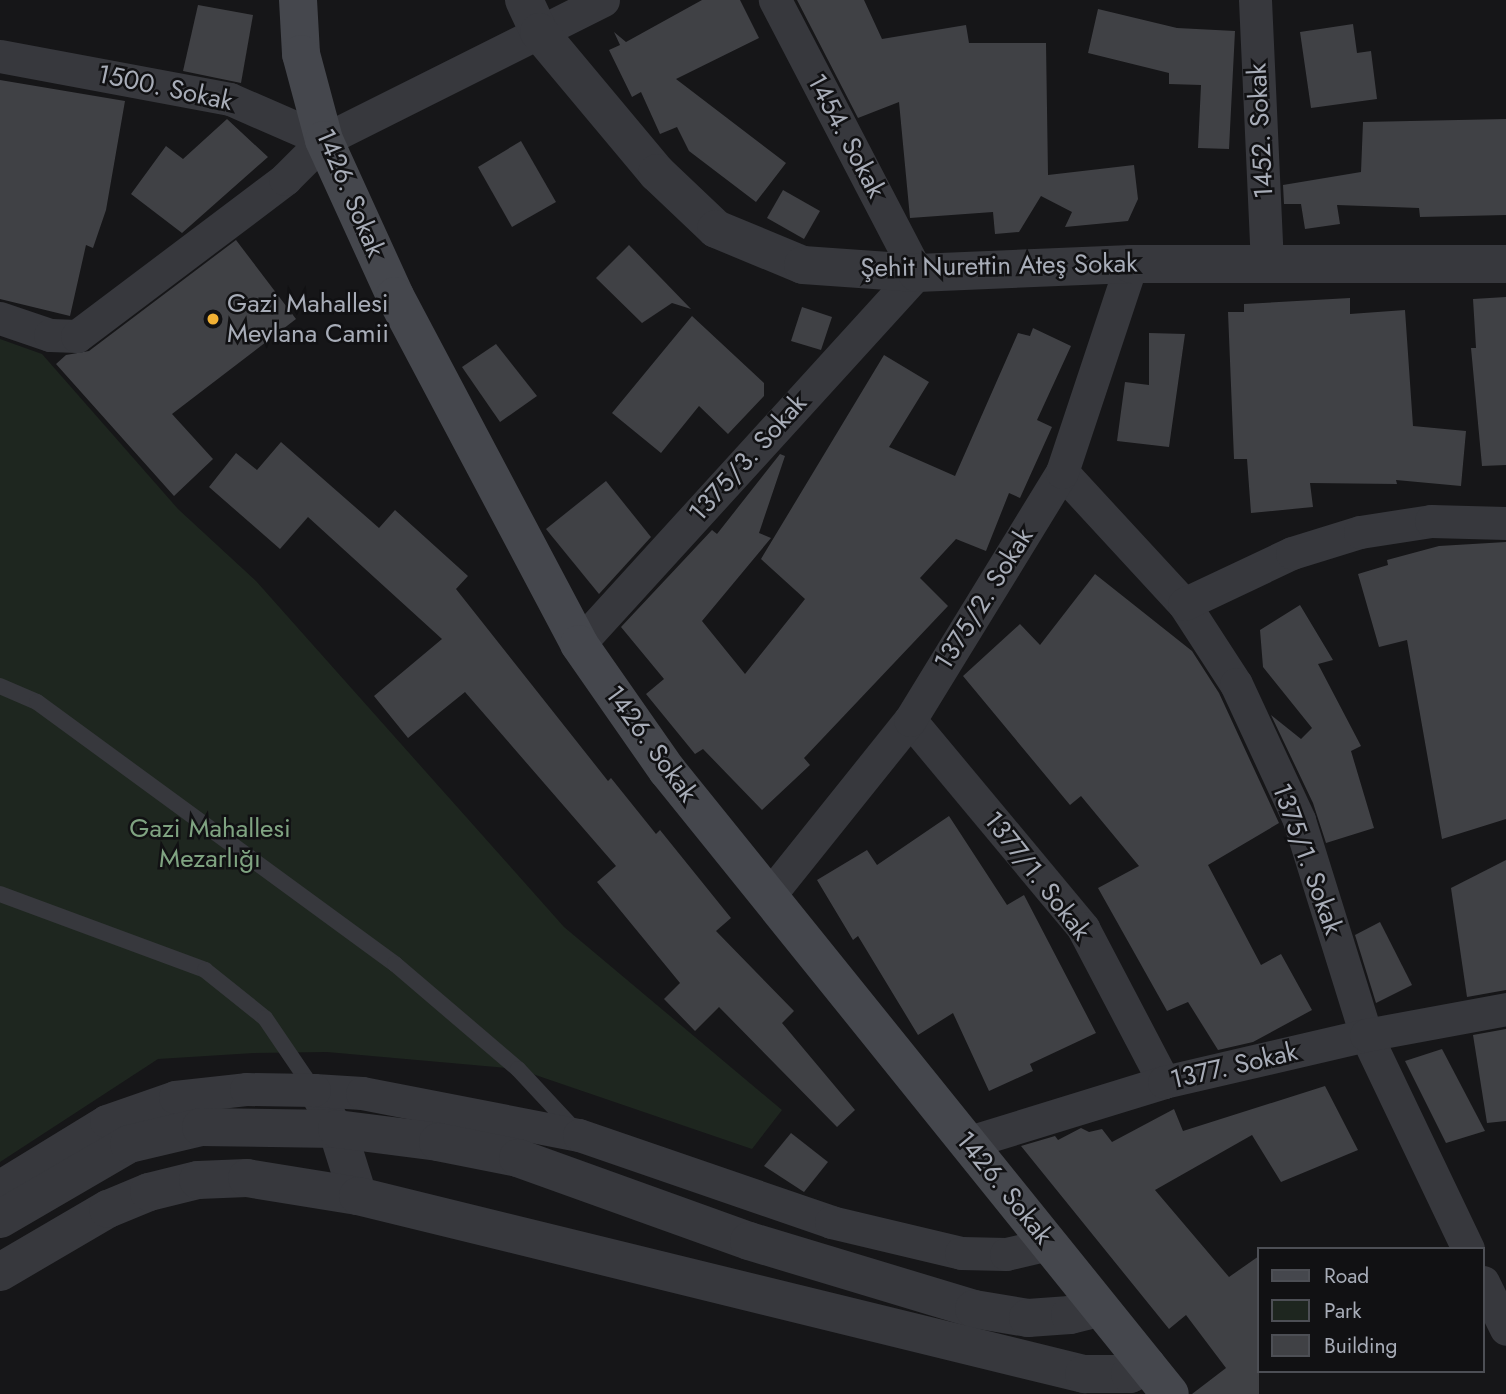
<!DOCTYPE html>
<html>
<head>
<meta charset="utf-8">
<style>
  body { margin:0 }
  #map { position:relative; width:1506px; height:1394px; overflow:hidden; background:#161618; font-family:Jost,sans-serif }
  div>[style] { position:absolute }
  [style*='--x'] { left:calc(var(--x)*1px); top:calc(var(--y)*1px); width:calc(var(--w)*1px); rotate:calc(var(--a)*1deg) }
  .green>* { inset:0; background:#1e261f }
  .building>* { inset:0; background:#404145 }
  .service>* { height:16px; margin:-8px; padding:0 8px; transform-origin:8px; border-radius:8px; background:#37383d }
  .minor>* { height:33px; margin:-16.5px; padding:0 16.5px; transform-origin:16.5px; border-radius:16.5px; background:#37383d }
  .tertiary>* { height:38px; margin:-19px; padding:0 19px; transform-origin:19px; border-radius:19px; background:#37383d }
  .secondary>* { height:38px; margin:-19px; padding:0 19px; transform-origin:19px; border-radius:19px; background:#45474d }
  .dots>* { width:19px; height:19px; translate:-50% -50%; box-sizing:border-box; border:4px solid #111113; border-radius:50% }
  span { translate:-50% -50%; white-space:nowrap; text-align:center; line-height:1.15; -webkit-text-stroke:5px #111113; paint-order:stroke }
  .street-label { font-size:26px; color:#a8adb8 }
  .poi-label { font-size:26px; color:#a8adb8 }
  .left { translate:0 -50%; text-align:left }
  .park-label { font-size:26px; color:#7fa381 }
  .legend { position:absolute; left:1257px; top:1247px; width:228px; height:126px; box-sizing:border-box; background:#111113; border:2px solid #4d4f55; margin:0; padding:9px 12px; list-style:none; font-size:21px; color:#a8adb8 }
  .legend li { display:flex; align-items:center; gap:14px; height:35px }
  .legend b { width:35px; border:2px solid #4d4f55 }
</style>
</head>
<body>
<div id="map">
  <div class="green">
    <i style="clip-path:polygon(0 339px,42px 354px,178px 509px,256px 581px,564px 927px,782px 1110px,752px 1149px,518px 1069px,327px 1052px,254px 1053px,158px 1059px,0 1162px)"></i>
  </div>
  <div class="building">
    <i style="clip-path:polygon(702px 0,740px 0,759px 38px,676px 79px,786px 163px,756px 202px,689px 151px,677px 127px,660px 134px,641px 92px,632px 97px,609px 50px,620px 45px,614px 32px,626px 42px)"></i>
    <i style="clip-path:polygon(797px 0,864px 0,882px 39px,966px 25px,969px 43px,1046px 43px,1048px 175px,1134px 165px,1138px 199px,1128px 221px,1065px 227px,1072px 212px,1041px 196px,1019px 232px,995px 234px,993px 212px,910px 218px,899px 102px,858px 118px)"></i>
    <i style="clip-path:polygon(198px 5px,253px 15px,241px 83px,183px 71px)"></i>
    <i style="clip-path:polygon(1098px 9px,1177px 28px,1235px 31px,1229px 149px,1198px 148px,1201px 85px,1169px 84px,1169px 73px,1088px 53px)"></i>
    <i style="clip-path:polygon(1353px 24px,1357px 53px,1371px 51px,1377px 99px,1311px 108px,1300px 32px)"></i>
    <i style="clip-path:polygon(0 80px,125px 101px,106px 210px,93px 248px,86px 245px,70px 316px,0 299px)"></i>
    <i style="clip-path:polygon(227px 119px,268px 157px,182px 233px,131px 194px,166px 146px,183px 159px)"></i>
    <i style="clip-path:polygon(1506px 119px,1506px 215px,1420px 217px,1419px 208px,1337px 205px,1340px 224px,1305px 229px,1301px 204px,1284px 204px,1283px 185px,1361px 172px,1363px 122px)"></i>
    <i style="clip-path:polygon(521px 141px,556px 202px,512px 227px,478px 167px)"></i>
    <i style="clip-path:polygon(783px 190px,820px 211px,804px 239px,767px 218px)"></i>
    <i style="clip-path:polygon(236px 240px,296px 319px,172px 414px,213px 459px,174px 496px,56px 364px,66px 355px,89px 351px)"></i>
    <i style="clip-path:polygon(629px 245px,691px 309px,672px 303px,642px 323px,596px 278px)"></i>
    <i style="clip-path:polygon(1506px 297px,1506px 465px,1482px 466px,1471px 348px,1476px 348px,1473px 299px)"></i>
    <i style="clip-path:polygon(1350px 298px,1350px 314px,1405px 310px,1413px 426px,1466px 431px,1461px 486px,1396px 480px,1397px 484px,1310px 483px,1313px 507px,1251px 513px,1247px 459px,1234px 459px,1228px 312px,1244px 312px,1244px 304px)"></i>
    <i style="clip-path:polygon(802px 307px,832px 317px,821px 350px,791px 341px)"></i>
    <i style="clip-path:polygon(692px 316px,764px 383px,764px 396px,728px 434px,699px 406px,661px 453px,612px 413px)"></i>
    <i style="clip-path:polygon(1033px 328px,1071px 346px,1037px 420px,1052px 427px,1020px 498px,1009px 493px,986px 551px,956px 539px,920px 578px,948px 606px,804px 758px,810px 765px,762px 810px,703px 749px,695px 754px,646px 694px,664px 679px,621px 627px,712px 530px,717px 534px,780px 454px,785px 456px,759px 533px,771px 538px,702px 621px,745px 674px,805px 599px,761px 559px,884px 355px,929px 382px,889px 447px,955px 476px,1018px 333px,1030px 336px)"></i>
    <i style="clip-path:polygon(1149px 333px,1185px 334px,1169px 447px,1117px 441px,1125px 382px,1149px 385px)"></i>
    <i style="clip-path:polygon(496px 344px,537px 396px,500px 422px,462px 367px)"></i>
    <i style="clip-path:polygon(281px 442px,379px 528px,395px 510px,468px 576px,456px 589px,608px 781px,611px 778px,656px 834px,660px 830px,731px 918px,716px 931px,794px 1011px,782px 1023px,855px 1110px,837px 1127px,719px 1007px,695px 1031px,664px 999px,680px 983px,597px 882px,616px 866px,465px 692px,408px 738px,374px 696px,442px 639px,308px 517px,280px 549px,209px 487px,236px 453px,257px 470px)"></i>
    <i style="clip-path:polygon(606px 481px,651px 537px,599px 594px,546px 529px)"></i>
    <i style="clip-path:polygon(1506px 542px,1506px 819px,1442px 839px,1407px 640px,1379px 647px,1358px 574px,1388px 565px,1387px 560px,1439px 546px)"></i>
    <i style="clip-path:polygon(1095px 574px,1192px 651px,1219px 693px,1279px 823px,1208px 865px,1261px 965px,1281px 954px,1312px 1010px,1253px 1042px,1218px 1050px,1188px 1002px,1167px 1011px,1098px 888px,1139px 866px,1081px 796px,1070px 805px,963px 676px,1020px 624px,1040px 645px)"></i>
    <i style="clip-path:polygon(1300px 605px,1333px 660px,1318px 664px,1361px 746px,1351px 751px,1374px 828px,1326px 843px,1313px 803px,1271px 715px,1301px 739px,1312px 728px,1263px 667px,1260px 630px)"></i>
    <i style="clip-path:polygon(949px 816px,1007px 905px,1024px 895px,1096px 1033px,1030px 1064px,1033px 1071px,989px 1091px,953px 1013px,918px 1035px,858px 936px,853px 940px,817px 880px,867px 850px,877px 865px)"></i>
    <i style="clip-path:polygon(1506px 860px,1506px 990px,1467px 997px,1451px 888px)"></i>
    <i style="clip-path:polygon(1380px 922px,1412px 985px,1376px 1003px,1355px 935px)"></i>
    <i style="clip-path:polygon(1506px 1029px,1506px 1121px,1487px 1123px,1473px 1035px)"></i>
    <i style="clip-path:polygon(1442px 1049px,1485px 1131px,1446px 1143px,1405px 1061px)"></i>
    <i style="clip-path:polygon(1325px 1086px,1358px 1150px,1281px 1182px,1252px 1135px,1155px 1190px,1229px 1277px,1259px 1256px,1259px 1394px,1192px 1394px,1226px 1368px,1186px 1315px,1169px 1329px,1021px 1146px,1055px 1136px,1058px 1140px,1081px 1128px,1089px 1132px,1102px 1129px,1112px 1142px,1174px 1109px,1183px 1131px)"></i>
    <i style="clip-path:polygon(791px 1133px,828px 1162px,804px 1192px,764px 1166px)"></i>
  </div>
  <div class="service">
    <i style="--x:0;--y:686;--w:40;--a:23.4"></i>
    <i style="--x:37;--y:702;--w:444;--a:36.2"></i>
    <i style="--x:395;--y:964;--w:162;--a:40.5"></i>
    <i style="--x:518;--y:1069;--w:81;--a:47"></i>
    <i style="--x:0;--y:894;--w:219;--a:20.3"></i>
    <i style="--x:205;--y:970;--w:77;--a:38.7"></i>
    <i style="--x:265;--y:1018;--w:87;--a:55.8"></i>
  </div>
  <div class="minor">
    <i style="--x:1255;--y:0;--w:262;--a:87.4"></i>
    <i style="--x:0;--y:56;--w:234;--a:10.6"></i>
    <i style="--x:230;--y:99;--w:103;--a:23.6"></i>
    <i style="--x:0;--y:318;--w:53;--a:18.8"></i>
    <i style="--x:50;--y:335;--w:27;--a:2"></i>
    <i style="--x:77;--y:336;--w:261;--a:-37"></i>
    <i style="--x:285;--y:179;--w:55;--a:-45"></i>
    <i style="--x:324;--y:140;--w:312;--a:-26.6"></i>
    <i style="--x:1062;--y:472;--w:180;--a:47.3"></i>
    <i style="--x:1184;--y:604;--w:95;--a:57"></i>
    <i style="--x:1236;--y:684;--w:150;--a:65.1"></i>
    <i style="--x:1299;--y:820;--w:225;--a:72.7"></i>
    <i style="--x:1366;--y:1035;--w:237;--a:64.5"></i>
    <i style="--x:1184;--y:604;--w:119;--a:-25.3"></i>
    <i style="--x:1292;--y:553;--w:71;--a:-17.2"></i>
    <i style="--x:1360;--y:532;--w:72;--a:-8.8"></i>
    <i style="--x:1431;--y:521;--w:75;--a:1.5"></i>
    <i style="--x:579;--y:644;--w:502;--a:-47.66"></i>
    <i style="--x:917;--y:273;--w:308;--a:-117.5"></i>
    <i style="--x:910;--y:720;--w:271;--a:50.2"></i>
    <i style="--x:1083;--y:928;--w:174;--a:62.3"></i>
    <i style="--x:768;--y:897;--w:227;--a:-51.3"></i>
    <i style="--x:910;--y:720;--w:291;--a:-58.5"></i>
    <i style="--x:1062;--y:472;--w:219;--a:-71.6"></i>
    <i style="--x:337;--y:1129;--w:45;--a:-120.5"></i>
    <i style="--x:314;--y:1090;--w:48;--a:3.6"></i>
    <i style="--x:362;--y:1093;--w:221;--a:11"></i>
    <i style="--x:579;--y:1135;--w:267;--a:19"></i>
    <i style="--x:831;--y:1222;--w:134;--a:13.4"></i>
    <i style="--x:961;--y:1253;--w:45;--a:1.3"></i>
    <i style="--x:1006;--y:1254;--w:44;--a:-13.1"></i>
    <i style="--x:966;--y:1143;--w:207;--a:-17.1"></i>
    <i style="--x:1164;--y:1082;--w:207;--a:-13.1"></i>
    <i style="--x:1366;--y:1035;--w:142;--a:-10.5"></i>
    <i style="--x:0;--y:1186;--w:124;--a:-31.5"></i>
    <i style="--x:106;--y:1121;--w:73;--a:-19.2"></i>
    <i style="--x:175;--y:1097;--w:71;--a:-6.4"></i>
    <i style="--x:246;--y:1089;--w:68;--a:0.8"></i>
    <i style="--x:1483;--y:1282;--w:52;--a:63.9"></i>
  </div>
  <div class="tertiary">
    <i style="--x:524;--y:0;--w:35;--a:65"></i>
    <i style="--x:539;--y:32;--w:184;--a:50.1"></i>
    <i style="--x:657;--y:173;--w:81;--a:43.5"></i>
    <i style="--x:716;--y:229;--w:94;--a:22.5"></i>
    <i style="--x:803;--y:265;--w:114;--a:4"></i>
    <i style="--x:917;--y:273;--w:214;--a:-2.4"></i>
    <i style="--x:1131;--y:264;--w:375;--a:0"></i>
    <i style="--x:337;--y:1129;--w:70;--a:72.6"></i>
    <i style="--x:0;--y:1219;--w:149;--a:-30.2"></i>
    <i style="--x:129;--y:1144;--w:74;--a:-13.3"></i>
    <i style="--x:201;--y:1127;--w:136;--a:0.8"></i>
    <i style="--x:337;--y:1129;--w:102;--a:7.3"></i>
    <i style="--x:438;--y:1142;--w:82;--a:11.3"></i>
    <i style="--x:518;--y:1158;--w:245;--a:19.8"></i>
    <i style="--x:749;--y:1241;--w:235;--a:16.8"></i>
    <i style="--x:974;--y:1309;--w:55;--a:9.5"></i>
    <i style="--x:1028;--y:1318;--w:42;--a:-4.1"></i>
    <i style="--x:1070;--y:1315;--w:30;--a:-14"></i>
    <i style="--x:0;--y:1272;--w:125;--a:-30.3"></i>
    <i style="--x:108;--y:1209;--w:44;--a:-22.5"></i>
    <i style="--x:149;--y:1192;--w:50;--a:-13.8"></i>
    <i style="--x:198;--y:1180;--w:49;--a:-2.3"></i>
    <i style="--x:247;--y:1178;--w:112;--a:9.2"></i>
    <i style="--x:358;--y:1196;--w:748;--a:13.78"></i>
    <i style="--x:1084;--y:1374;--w:46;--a:0"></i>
    <i style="--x:1130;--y:1374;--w:19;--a:-28"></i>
  </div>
  <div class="secondary">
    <i style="--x:298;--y:0;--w:54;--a:86.8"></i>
    <i style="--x:301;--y:54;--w:89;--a:75"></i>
    <i style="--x:324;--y:140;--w:171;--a:65.5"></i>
    <i style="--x:395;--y:296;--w:394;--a:62.1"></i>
    <i style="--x:579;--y:644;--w:154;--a:55.1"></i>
    <i style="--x:667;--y:770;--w:801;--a:51.13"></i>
  </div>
  <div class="dots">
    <i style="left:213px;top:319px;background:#f2b134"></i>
  </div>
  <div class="street-label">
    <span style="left:165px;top:88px;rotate:12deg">1500. Sokak</span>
    <span style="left:1261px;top:131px;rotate:-93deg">1452. Sokak</span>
    <span style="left:846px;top:136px;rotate:62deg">1454. Sokak</span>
    <span style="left:350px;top:193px;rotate:67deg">1426. Sokak</span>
    <span style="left:999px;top:266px;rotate:-1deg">Şehit Nurettin Ateş Sokak</span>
    <span style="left:748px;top:458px;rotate:-48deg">1375/3. Sokak</span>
    <span style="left:984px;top:599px;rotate:-58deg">1375/2. Sokak</span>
    <span style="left:651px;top:744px;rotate:54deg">1426. Sokak</span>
    <span style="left:1307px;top:859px;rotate:70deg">1375/1. Sokak</span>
    <span style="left:1037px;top:876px;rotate:52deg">1377/1. Sokak</span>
    <span style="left:1234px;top:1066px;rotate:-13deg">1377. Sokak</span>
    <span style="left:1004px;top:1188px;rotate:51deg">1426. Sokak</span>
  </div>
  <div class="poi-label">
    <span class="left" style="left:227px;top:319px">Gazi Mahallesi<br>Mevlana Camii</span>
  </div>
  <div class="park-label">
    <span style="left:210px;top:844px">Gazi Mahallesi<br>Mezarlığı</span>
  </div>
  <ul class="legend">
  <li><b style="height:9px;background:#45474d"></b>Road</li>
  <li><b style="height:19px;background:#1e261f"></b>Park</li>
  <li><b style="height:19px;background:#404145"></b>Building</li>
  </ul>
</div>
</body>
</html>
